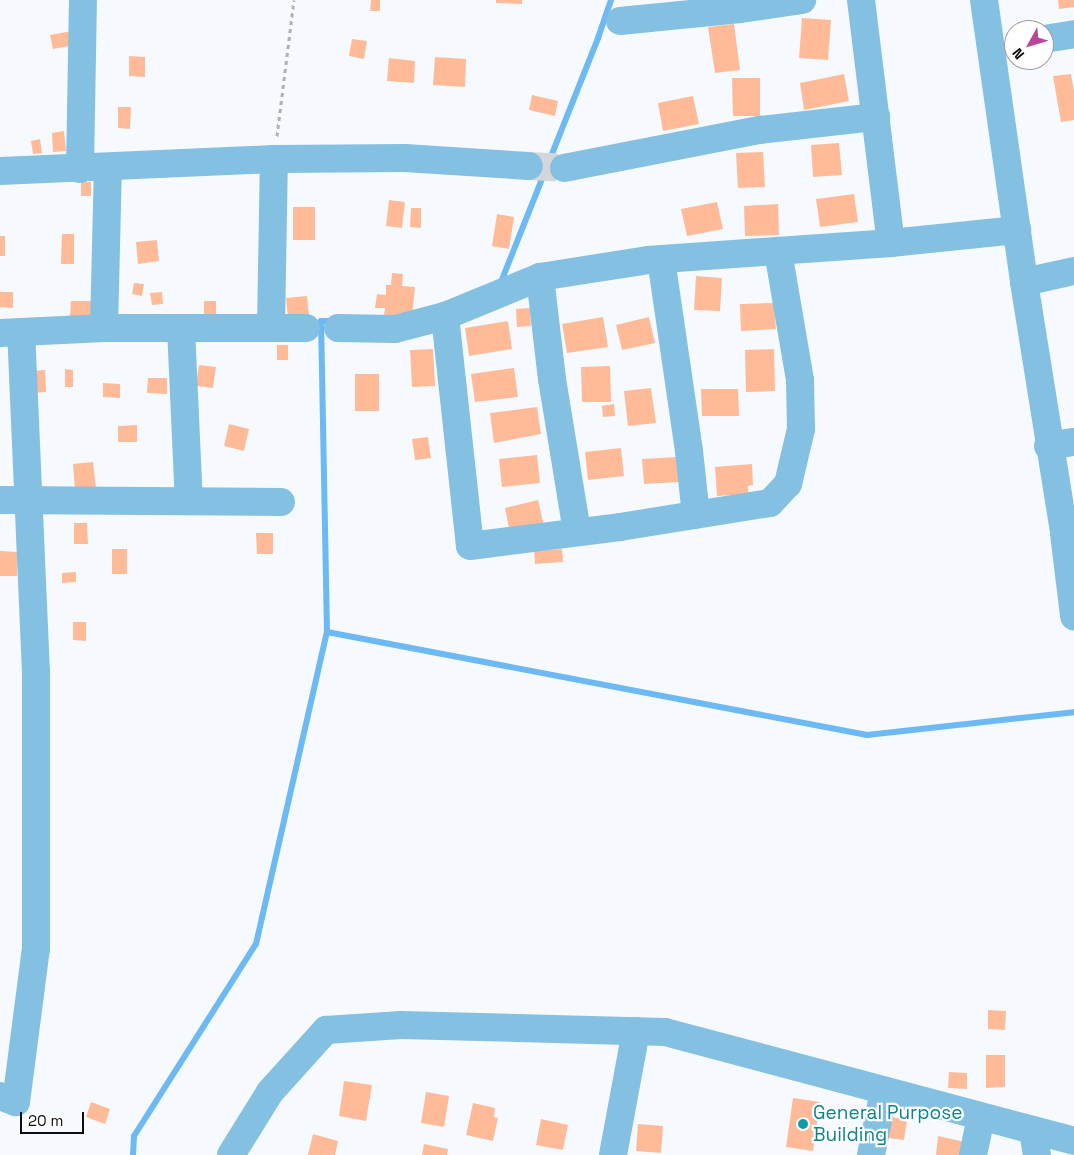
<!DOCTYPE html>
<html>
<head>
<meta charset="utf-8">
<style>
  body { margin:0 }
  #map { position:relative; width:1074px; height:1155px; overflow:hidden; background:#f6faff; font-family:"Space Grotesk",sans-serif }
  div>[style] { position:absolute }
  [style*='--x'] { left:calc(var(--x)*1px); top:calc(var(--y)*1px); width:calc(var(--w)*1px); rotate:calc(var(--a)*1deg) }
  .stream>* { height:6px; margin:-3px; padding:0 3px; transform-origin:3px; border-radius:3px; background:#6cb9f4 }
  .building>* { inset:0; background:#ffbb98 }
  .minor-tunnel>* { height:28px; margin-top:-14px; transform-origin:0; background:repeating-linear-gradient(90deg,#d3d6db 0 28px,transparent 0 42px) }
  .path>* { height:3px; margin-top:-1.5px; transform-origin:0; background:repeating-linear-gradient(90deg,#aeb1b5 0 4px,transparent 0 8px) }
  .minor>* { height:28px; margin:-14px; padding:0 14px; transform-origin:14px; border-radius:14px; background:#83c0e1 }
  .dots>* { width:14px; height:14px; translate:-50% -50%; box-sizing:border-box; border:2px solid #fff; border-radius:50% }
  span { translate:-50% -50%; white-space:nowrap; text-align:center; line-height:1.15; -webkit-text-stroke:4.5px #fff; paint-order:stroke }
  .culture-label { font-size:19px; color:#0d838f }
  .left { translate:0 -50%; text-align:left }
  .north { position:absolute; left:1004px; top:20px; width:50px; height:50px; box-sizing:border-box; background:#fff; border:1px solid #9e9e9f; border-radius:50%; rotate:231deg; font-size:14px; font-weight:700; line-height:20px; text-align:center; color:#0c0d0f }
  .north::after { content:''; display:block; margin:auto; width:18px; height:22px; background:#ba459d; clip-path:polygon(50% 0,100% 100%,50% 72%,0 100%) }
  .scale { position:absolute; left:20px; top:1112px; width:64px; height:22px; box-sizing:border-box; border:2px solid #0c0d0f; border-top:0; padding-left:6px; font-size:15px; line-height:18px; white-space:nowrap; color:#0c0d0f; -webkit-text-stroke:4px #fff; paint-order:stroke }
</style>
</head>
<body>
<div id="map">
  <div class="stream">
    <i style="--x:497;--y:283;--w:4;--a:-14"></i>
    <i style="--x:501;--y:282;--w:263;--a:-68.3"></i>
    <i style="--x:598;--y:38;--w:40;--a:-71.1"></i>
    <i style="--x:327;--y:632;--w:311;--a:-91.1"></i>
    <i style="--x:321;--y:321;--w:14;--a:0"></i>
    <i style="--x:133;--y:1155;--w:19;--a:-87"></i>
    <i style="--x:134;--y:1136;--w:227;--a:-57.6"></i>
    <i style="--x:256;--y:944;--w:320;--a:-77.2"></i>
    <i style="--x:327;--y:632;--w:550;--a:10.8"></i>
    <i style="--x:867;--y:735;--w:208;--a:-6.3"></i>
  </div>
  <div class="building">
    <i style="clip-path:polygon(371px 0,380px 0,380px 11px,370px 11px)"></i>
    <i style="clip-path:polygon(496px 0,522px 0,522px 4px,496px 3px)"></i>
    <i style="clip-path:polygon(1058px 0,1074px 0,1074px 7px,1059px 9px)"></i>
    <i style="clip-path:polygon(802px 18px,831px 20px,828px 60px,799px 58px)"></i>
    <i style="clip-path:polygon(734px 24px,740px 70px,715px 73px,708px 27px)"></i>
    <i style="clip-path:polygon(72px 31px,75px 45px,53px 49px,50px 35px)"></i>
    <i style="clip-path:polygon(352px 39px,367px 41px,364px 59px,349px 56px)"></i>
    <i style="clip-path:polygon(129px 56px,145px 57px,145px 77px,129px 76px)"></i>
    <i style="clip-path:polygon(435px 57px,466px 59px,465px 87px,433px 85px)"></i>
    <i style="clip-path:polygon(389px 58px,415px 61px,414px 83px,387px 81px)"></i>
    <i style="clip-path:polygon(844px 74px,849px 101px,804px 110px,800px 83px)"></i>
    <i style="clip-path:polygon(1071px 74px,1074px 91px,1074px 120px,1061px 122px,1053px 76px)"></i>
    <i style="clip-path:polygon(732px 78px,760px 78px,760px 116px,733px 116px)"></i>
    <i style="clip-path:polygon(532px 95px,558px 101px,555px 116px,529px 110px)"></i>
    <i style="clip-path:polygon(693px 96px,699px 124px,663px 131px,658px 103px)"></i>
    <i style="clip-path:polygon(118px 107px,131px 107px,130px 129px,118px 128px)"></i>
    <i style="clip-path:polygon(64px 131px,66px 151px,53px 152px,52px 133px)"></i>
    <i style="clip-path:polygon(40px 139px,42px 153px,33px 154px,31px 141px)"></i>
    <i style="clip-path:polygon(839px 143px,842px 175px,813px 177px,811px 145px)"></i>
    <i style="clip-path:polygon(763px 152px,765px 187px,738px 188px,736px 153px)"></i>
    <i style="clip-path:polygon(81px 182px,91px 182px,91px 196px,81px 196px)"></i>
    <i style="clip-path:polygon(854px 194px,858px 222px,820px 227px,816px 199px)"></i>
    <i style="clip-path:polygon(389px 200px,405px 202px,402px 228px,386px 226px)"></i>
    <i style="clip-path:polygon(717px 202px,723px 229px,687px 236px,681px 209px)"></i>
    <i style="clip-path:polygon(778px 204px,779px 235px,745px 236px,744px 206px)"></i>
    <i style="clip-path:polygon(293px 207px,315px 207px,315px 240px,293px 240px)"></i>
    <i style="clip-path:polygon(411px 208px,421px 208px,421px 228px,410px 227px)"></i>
    <i style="clip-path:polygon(497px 214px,514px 217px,509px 249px,492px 246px)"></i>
    <i style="clip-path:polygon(62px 234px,74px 234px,74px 264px,61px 264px)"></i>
    <i style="clip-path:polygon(0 236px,5px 236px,5px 256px,0 256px)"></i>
    <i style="clip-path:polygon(157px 240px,159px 261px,138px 264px,136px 242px)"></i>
    <i style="clip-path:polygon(392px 273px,403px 274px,402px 286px,415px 287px,412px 318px,384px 315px,385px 308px,375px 308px,377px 294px,386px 295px,386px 285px,391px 285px)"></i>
    <i style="clip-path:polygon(696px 276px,722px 278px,720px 311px,694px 310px)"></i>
    <i style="clip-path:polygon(134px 283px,144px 284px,142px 296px,132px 294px)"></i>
    <i style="clip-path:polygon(0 292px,13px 292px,13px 308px,0 307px)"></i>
    <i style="clip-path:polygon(162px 292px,163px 304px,152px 305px,150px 293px)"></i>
    <i style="clip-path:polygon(307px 296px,309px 316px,288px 318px,286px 298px)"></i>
    <i style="clip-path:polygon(71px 301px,92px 301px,92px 318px,70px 317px)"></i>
    <i style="clip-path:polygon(204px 301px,216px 301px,216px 314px,204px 315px)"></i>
    <i style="clip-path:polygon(774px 303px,776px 329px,741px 331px,740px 304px)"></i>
    <i style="clip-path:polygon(530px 308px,531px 326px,517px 327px,516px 309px)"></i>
    <i style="clip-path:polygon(603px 317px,608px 347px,567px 353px,562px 324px)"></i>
    <i style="clip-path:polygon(649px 317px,655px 343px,622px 350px,616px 325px)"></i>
    <i style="clip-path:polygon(508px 321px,512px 349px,469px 356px,465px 328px)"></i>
    <i style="clip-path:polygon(277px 345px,288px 345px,288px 360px,277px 360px)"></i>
    <i style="clip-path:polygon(433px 349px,435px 386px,412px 387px,410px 350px)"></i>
    <i style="clip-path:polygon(774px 349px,775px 391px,746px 392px,745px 350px)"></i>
    <i style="clip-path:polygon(199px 365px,216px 367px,213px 388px,196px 386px)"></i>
    <i style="clip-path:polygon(610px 366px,611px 402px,582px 402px,581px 367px)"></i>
    <i style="clip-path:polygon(514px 368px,518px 397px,475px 402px,471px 374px)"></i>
    <i style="clip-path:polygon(65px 369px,73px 370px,73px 387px,65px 387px)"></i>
    <i style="clip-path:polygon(45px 370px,46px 392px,33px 393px,31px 371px)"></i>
    <i style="clip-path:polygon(355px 374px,379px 374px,379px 411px,355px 411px)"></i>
    <i style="clip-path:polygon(148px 378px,167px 378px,167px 394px,147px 393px)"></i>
    <i style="clip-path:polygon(103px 383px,120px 384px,120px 398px,103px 397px)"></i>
    <i style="clip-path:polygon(651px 388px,656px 423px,628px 426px,624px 391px)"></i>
    <i style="clip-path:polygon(701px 389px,738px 389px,739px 416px,702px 416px)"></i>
    <i style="clip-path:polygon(614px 404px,615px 416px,603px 417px,602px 406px)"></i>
    <i style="clip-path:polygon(537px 407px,541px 434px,494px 443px,490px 413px)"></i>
    <i style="clip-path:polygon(229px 424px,249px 429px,244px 451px,224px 446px)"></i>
    <i style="clip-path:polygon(137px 425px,137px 442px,118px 442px,118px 426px)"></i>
    <i style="clip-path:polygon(428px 437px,431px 458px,415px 460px,412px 439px)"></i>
    <i style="clip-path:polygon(621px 448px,624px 476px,588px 480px,585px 452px)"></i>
    <i style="clip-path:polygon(537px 455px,540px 483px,502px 487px,499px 459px)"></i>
    <i style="clip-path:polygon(677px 457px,679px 482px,644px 484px,642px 459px)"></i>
    <i style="clip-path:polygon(93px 462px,96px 488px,75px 490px,73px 464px)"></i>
    <i style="clip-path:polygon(752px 464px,753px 485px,748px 486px,748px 494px,717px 496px,715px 467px)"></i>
    <i style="clip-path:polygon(538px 500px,544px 526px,510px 533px,505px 508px)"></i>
    <i style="clip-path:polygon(74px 523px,87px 523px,88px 544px,74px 544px)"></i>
    <i style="clip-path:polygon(256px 533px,273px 533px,273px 554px,257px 554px)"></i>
    <i style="clip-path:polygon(112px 549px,127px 549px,127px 574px,112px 574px)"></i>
    <i style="clip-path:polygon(562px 549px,563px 562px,535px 564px,534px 551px)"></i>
    <i style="clip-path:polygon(0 551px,17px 552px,17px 576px,0 576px)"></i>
    <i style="clip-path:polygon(76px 572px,76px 582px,62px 583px,62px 573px)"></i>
    <i style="clip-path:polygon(73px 622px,86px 622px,86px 641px,73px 640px)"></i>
    <i style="clip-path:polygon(988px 1010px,1006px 1011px,1005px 1030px,988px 1029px)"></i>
    <i style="clip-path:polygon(986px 1055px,1005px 1055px,1005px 1087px,986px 1088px)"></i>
    <i style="clip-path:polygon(949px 1072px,967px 1073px,967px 1089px,948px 1088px)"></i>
    <i style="clip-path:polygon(344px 1081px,372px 1085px,366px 1121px,339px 1116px)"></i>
    <i style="clip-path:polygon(426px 1092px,449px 1096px,444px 1127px,421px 1123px)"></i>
    <i style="clip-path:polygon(793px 1098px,820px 1102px,813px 1151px,786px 1147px)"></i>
    <i style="clip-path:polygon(91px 1102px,110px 1109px,105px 1124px,86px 1117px)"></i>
    <i style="clip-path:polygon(473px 1103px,495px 1108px,494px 1117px,498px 1118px,493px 1141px,466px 1135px)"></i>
    <i style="clip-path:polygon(892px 1117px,907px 1120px,904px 1140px,888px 1138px)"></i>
    <i style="clip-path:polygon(541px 1119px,568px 1125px,563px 1150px,536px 1145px)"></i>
    <i style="clip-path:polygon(638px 1124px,663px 1126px,661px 1153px,636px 1151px)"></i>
    <i style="clip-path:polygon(313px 1134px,338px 1141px,335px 1155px,308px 1155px)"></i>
    <i style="clip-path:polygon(938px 1136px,965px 1142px,964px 1155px,936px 1155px)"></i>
    <i style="clip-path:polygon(424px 1144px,448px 1149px,447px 1155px,422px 1155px)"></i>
  </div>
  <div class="minor-tunnel">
    <i style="--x:529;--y:166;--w:35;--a:3"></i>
  </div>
  <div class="path">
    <i style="--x:277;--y:136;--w:137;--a:-82.9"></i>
  </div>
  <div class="minor">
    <i style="--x:861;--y:0;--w:245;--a:83"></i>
    <i style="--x:984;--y:0;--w:285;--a:81.9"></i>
    <i style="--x:1024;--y:282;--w:254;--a:80.9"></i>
    <i style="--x:1064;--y:533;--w:84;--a:83.1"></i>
    <i style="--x:620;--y:21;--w:121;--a:-5.7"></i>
    <i style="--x:740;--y:9;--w:63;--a:-8.3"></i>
    <i style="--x:1044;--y:39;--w:30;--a:-9"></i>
    <i style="--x:564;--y:168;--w:200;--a:-11"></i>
    <i style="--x:760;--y:130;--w:117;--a:-6.4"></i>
    <i style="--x:80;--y:169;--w:169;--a:-89"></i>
    <i style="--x:0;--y:171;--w:274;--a:-2.5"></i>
    <i style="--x:274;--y:159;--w:131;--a:-0.4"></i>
    <i style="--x:405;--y:158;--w:124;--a:3.7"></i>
    <i style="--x:661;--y:259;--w:194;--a:81.7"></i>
    <i style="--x:689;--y:451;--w:64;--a:83.8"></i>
    <i style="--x:540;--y:277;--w:103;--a:83.3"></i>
    <i style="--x:552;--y:379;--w:155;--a:80.7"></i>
    <i style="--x:1024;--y:282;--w:51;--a:-12.4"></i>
    <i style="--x:445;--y:316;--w:231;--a:83.8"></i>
    <i style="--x:470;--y:546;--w:151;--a:-7.2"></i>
    <i style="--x:620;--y:527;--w:152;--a:-9.1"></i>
    <i style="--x:770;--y:503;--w:26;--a:-47"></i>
    <i style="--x:788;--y:484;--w:57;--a:-76.7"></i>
    <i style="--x:801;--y:429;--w:49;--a:-91.2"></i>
    <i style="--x:800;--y:380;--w:131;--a:-99.7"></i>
    <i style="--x:271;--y:327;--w:168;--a:-89"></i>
    <i style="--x:104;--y:328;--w:161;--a:-88.6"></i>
    <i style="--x:181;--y:328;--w:173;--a:87.4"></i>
    <i style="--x:338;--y:328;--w:57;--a:1"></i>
    <i style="--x:395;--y:329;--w:52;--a:-14.6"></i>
    <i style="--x:445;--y:316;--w:103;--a:-22.3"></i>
    <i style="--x:540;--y:277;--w:109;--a:-8.9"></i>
    <i style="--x:648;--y:260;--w:244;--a:-4"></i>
    <i style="--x:891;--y:243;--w:127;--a:-5.9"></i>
    <i style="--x:0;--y:333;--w:104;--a:-2.8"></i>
    <i style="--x:104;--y:328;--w:202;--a:0"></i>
    <i style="--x:1048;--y:446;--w:26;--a:-9"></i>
    <i style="--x:0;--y:500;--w:281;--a:0.4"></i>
    <i style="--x:0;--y:1096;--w:17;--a:21"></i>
    <i style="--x:16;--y:1102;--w:154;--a:-82.6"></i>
    <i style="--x:36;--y:949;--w:276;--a:-90"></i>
    <i style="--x:36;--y:673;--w:340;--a:-92.5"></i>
    <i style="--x:1033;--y:1130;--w:25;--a:81"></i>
    <i style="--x:231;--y:1155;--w:74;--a:-58.2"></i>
    <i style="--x:270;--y:1092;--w:84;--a:-47.9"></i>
    <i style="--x:326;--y:1030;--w:75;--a:-3.8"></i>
    <i style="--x:401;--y:1025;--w:264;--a:1.5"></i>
    <i style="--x:665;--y:1032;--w:423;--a:14.9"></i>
    <i style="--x:613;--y:1155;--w:126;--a:-79.5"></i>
    <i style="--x:871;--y:1155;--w:65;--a:-78.5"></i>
    <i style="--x:973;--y:1155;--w:38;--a:-78"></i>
  </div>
  <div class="dots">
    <i style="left:803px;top:1124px;background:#0f9aa8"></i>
  </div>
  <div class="culture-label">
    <span class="left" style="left:813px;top:1124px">General Purpose<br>Building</span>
  </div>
  <div class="north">N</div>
  <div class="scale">20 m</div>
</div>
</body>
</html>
